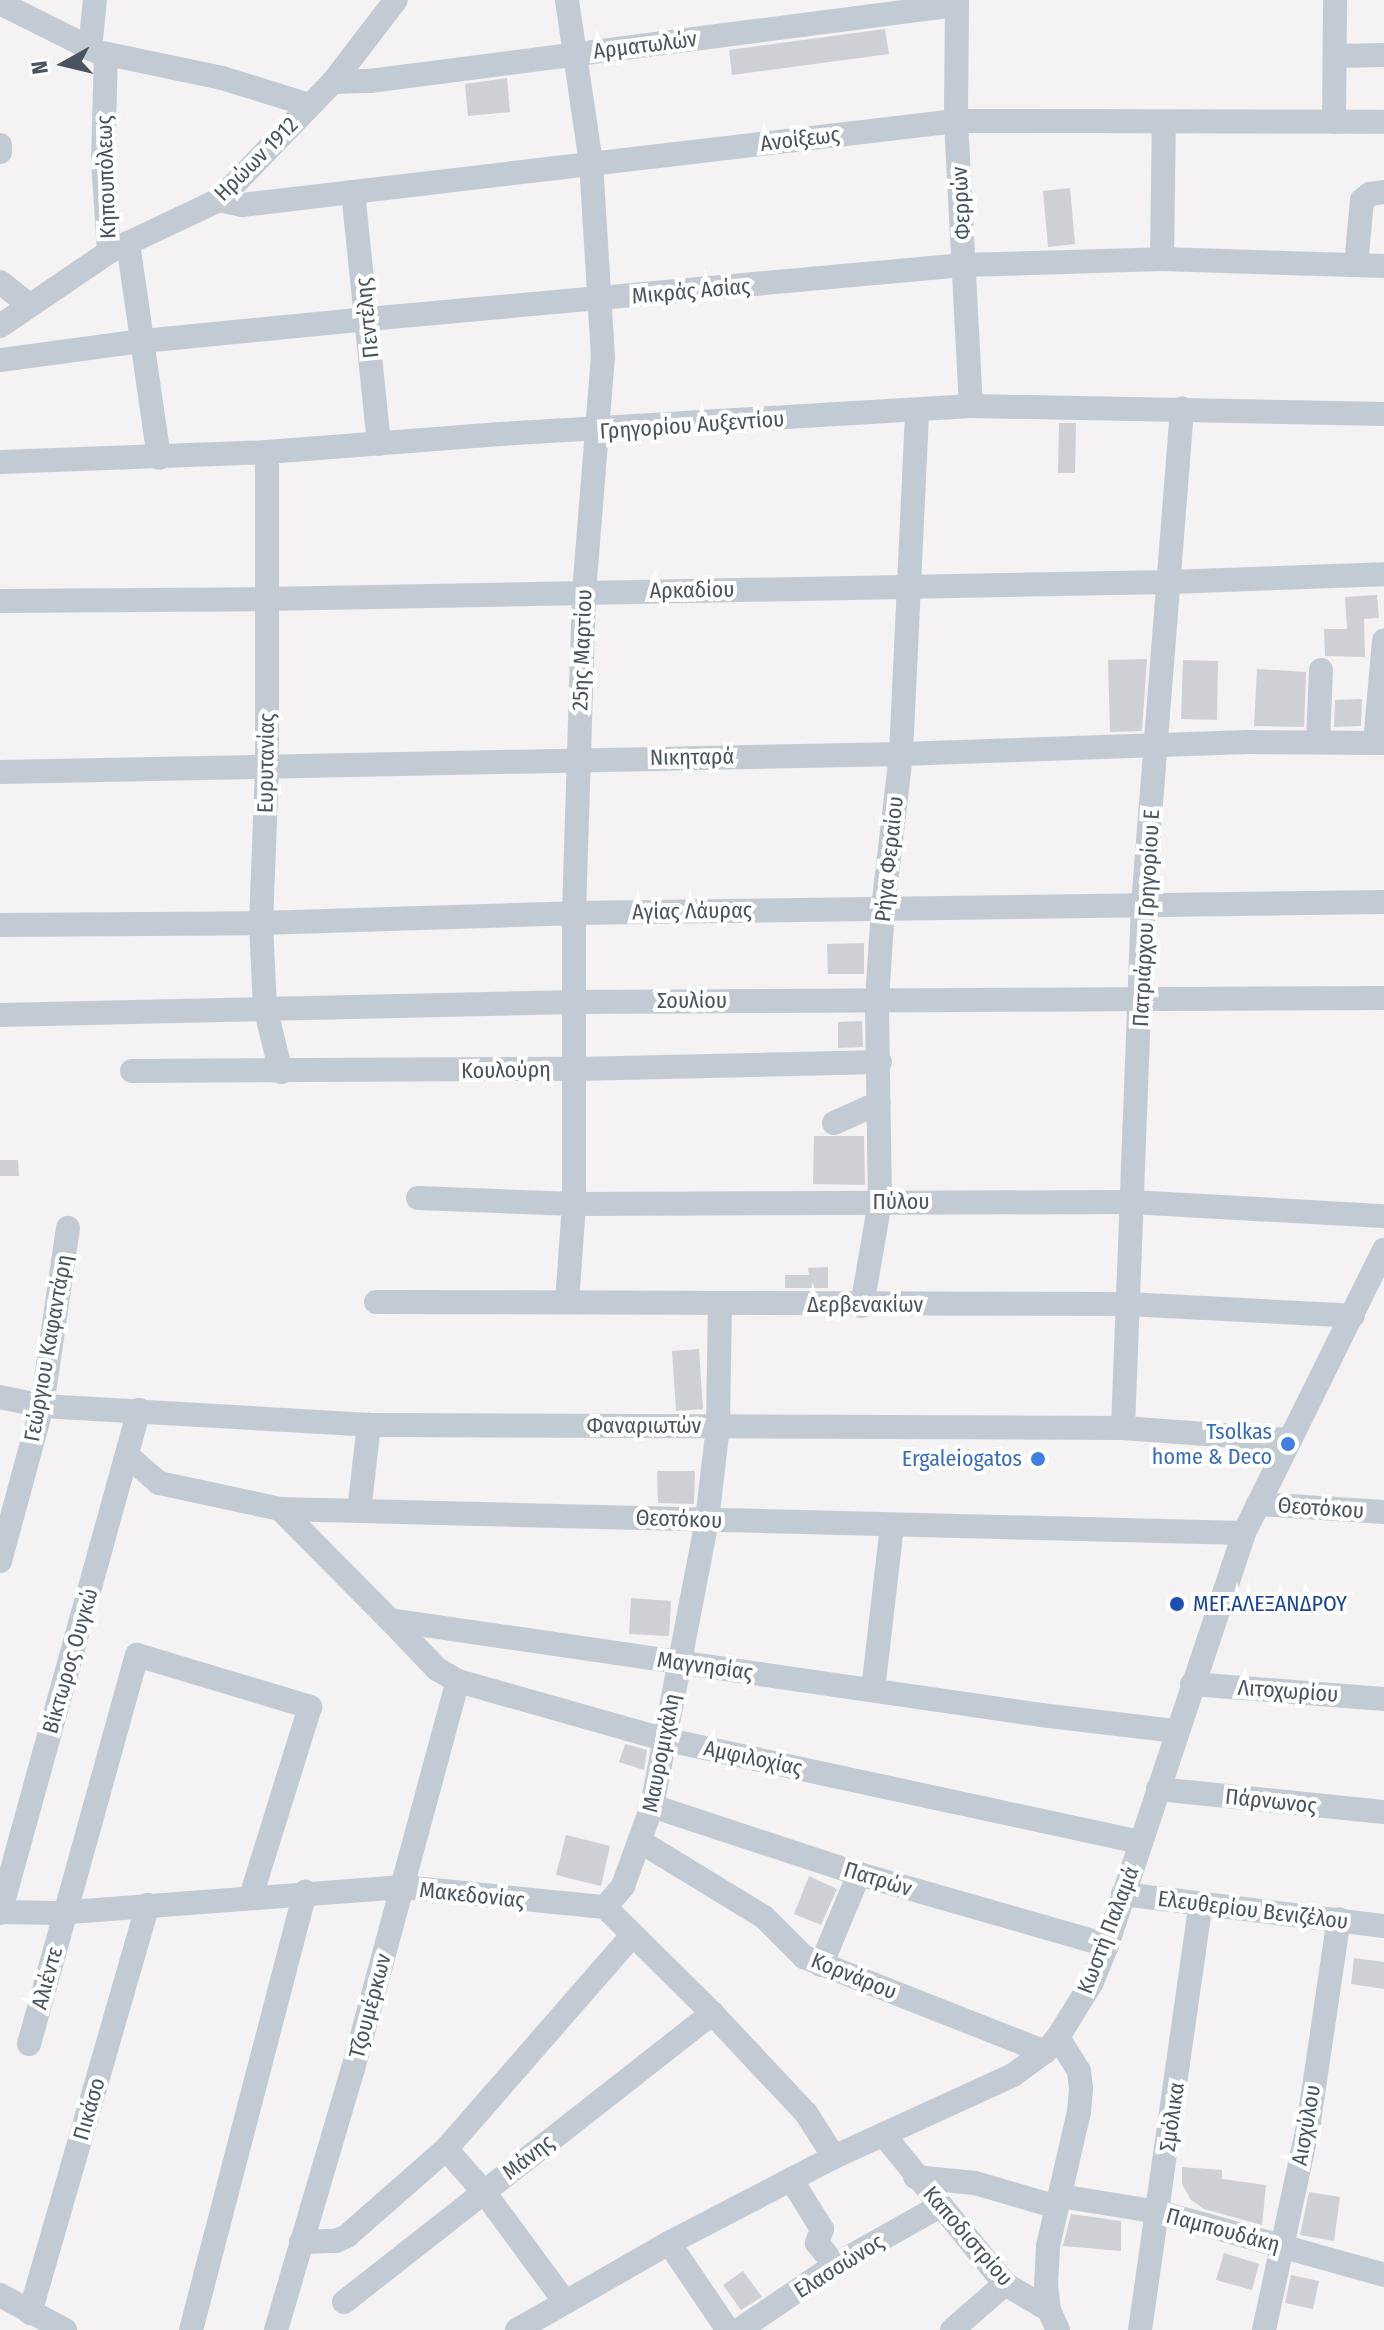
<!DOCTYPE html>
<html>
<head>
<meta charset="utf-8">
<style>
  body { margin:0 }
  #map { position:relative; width:1384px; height:2330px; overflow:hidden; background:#f4f2f2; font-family:"Fira Sans Condensed",sans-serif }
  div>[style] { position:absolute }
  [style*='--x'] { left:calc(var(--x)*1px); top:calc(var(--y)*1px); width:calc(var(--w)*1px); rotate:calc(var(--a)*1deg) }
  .building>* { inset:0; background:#ced0d6 }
  .minor>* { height:24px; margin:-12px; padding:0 12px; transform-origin:12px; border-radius:12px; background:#c2cbd3 }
  .dots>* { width:22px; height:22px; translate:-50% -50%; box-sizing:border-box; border:4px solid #fff; border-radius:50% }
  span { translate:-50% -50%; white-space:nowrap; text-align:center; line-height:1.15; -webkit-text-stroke:8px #fff; paint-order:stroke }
  .street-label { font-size:22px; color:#495460 }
  .shop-label { font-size:22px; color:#366cbe }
  .right { translate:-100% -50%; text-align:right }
  .transit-label { font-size:22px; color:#164399 }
  .left { translate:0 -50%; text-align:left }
  .north { position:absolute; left:24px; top:24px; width:80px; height:80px; -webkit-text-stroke:6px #fff; paint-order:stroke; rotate:262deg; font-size:22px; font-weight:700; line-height:32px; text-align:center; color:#495460 }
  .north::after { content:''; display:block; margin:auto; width:28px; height:36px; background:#495460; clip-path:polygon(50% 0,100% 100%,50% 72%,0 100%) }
</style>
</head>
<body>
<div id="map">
  <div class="building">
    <i style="clip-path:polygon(885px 29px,889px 54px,732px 75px,729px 50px)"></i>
    <i style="clip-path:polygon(507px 78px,510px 112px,468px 116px,465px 84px)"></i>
    <i style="clip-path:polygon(1070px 188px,1075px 244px,1048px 247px,1043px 191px)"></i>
    <i style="clip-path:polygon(1059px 423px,1076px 423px,1075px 473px,1058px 473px)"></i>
    <i style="clip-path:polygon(1377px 595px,1379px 618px,1364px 619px,1365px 657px,1325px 656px,1324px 629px,1347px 629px,1345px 597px)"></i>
    <i style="clip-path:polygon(1147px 659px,1142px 731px,1110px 732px,1108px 660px)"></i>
    <i style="clip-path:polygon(1183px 660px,1218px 661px,1217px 720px,1181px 719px)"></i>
    <i style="clip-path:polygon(1257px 669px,1306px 672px,1304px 727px,1254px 726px)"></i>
    <i style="clip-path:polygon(1362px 699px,1361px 726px,1334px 727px,1335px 700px)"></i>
    <i style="clip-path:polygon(864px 943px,864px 974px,828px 974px,827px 944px)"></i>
    <i style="clip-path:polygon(862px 1021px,863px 1047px,838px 1048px,838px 1022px)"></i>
    <i style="clip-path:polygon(814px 1136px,864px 1136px,865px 1185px,813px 1184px)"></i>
    <i style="clip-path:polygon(0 1160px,18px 1160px,19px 1176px,0 1176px)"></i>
    <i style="clip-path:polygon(828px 1267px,828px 1288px,785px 1288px,785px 1275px,809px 1275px,808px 1268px)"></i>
    <i style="clip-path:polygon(699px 1349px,703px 1409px,676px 1411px,672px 1351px)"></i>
    <i style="clip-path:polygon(657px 1471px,695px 1471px,694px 1504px,658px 1503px)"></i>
    <i style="clip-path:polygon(631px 1598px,671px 1601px,669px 1636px,629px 1634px)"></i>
    <i style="clip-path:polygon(625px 1744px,647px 1750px,644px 1770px,619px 1762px)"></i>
    <i style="clip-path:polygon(566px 1835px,610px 1846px,601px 1886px,556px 1875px)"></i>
    <i style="clip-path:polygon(809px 1876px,837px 1889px,821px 1925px,794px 1914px)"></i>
    <i style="clip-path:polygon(1354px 1958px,1384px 1962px,1384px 1989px,1351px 1984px)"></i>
    <i style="clip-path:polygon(1182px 2167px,1222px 2170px,1222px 2179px,1266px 2185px,1262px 2225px,1204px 2209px,1191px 2200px,1182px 2184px)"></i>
    <i style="clip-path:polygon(1309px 2192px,1340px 2197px,1334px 2241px,1300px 2235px)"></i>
    <i style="clip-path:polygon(1071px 2214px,1121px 2221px,1121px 2251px,1063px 2246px)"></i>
    <i style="clip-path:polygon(1224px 2253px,1259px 2264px,1252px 2290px,1216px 2280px)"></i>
    <i style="clip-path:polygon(743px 2271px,762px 2297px,741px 2310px,723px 2285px)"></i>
    <i style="clip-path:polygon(1291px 2275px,1319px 2281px,1313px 2309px,1285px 2303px)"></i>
  </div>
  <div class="minor">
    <i style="--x:957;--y:0;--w:121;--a:90.5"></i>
    <i style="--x:956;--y:121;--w:285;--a:87"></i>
    <i style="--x:0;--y:3;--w:110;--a:26.6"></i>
    <i style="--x:98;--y:52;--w:127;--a:11.8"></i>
    <i style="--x:222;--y:78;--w:91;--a:17.2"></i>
    <i style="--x:90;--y:49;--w:49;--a:-84.2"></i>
    <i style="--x:106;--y:54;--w:106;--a:91.6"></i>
    <i style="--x:103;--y:160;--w:92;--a:86.3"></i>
    <i style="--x:1335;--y:56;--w:49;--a:-1.2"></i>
    <i style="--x:333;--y:82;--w:37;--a:-2"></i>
    <i style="--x:370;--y:81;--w:592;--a:-7.38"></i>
    <i style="--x:1334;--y:122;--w:122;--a:-89.5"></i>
    <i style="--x:0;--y:145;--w:7;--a:90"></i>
    <i style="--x:353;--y:192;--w:253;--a:84.1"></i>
    <i style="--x:219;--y:200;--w:24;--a:12"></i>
    <i style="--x:242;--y:205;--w:719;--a:-6.71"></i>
    <i style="--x:956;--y:121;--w:428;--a:0.1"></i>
    <i style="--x:128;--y:243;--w:217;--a:81.8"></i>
    <i style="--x:1162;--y:259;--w:136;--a:-89.2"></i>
    <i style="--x:1356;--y:265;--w:65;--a:-84.7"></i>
    <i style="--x:1362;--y:200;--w:10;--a:-37"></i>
    <i style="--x:1370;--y:194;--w:14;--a:-8"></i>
    <i style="--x:0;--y:282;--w:36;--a:38"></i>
    <i style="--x:0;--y:326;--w:132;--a:-34.2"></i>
    <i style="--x:109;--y:252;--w:122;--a:-25.3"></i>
    <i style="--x:219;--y:200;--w:164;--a:-46"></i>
    <i style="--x:333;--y:82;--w:103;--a:-52.5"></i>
    <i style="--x:0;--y:360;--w:144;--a:-7.6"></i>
    <i style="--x:143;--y:341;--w:226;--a:-5.6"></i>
    <i style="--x:368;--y:319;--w:598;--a:-5.18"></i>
    <i style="--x:964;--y:265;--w:198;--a:-1.7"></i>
    <i style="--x:1162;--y:259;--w:222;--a:1.8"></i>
    <i style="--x:267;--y:452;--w:316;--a:90"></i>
    <i style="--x:267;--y:768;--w:155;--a:92.2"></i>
    <i style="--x:261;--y:923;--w:84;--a:87.3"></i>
    <i style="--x:265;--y:1007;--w:67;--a:76.2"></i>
    <i style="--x:0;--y:462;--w:267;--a:-2.1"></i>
    <i style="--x:267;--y:452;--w:234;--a:-4.4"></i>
    <i style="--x:500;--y:434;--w:472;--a:-3.4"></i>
    <i style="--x:971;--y:406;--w:413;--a:1.1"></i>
    <i style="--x:0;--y:601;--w:266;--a:-0.4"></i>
    <i style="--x:266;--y:599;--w:904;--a:-1.08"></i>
    <i style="--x:1170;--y:582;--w:214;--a:-2.1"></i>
    <i style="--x:1318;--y:742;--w:72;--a:-87.6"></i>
    <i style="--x:1375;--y:743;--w:103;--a:-85"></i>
    <i style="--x:0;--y:772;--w:901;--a:-1.14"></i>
    <i style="--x:901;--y:754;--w:347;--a:-2"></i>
    <i style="--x:1248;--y:742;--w:136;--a:0.4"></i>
    <i style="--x:0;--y:925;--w:261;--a:-0.4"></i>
    <i style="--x:261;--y:923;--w:313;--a:-1.8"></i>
    <i style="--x:574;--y:913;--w:810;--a:-0.78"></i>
    <i style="--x:0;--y:1015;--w:574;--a:-1.3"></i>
    <i style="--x:574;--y:1002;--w:810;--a:-0.28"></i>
    <i style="--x:132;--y:1071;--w:444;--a:-0.3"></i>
    <i style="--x:576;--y:1069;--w:304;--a:-1.3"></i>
    <i style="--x:834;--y:1123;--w:49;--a:-24"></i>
    <i style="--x:418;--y:1198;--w:156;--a:2.2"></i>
    <i style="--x:574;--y:1204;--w:557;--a:-0.21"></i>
    <i style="--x:1131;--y:1202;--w:253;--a:3.2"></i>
    <i style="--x:376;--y:1302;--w:751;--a:0.15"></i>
    <i style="--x:1127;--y:1304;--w:226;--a:3"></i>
    <i style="--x:567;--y:1302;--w:98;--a:-85.9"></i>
    <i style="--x:574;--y:1204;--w:291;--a:-90"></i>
    <i style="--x:574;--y:913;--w:321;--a:-88.2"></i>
    <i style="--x:584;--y:592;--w:235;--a:-85.4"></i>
    <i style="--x:603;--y:358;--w:195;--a:-93.5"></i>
    <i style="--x:591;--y:163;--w:165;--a:-98.4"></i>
    <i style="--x:862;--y:1306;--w:106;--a:-80.2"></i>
    <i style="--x:880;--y:1202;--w:202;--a:-90.9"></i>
    <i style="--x:877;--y:1000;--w:92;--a:-86.3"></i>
    <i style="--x:883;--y:908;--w:155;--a:-83.3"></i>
    <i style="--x:901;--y:754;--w:344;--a:-87.3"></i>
    <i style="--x:0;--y:1397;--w:43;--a:12.1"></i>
    <i style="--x:42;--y:1406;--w:328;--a:3.3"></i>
    <i style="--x:369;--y:1425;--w:754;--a:0.23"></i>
    <i style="--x:1123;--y:1428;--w:167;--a:4.1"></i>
    <i style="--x:1123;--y:1428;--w:523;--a:-87.81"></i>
    <i style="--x:1143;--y:905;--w:498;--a:-85.5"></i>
    <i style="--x:128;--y:1456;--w:41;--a:41.1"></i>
    <i style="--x:159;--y:1483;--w:124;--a:12.1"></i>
    <i style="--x:280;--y:1509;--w:964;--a:1.43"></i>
    <i style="--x:1258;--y:1504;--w:126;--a:3.6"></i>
    <i style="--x:280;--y:1509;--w:156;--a:45.3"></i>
    <i style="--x:390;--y:1620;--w:658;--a:8.3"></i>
    <i style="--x:1041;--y:1715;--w:136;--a:6.8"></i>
    <i style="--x:359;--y:1511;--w:87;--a:-83.4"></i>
    <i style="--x:0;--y:1561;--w:161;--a:-74.8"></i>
    <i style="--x:42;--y:1406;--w:180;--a:-81.7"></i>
    <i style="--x:390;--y:1620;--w:68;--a:46.2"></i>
    <i style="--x:437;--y:1669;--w:24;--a:30"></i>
    <i style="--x:458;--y:1681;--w:213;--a:15.8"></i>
    <i style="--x:663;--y:1739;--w:489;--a:12.2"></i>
    <i style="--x:1192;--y:1684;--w:193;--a:4.5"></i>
    <i style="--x:873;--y:1690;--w:165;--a:-83.4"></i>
    <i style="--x:1158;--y:1789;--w:227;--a:5.8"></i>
    <i style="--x:652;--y:1806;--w:218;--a:18.2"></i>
    <i style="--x:859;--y:1874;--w:258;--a:16"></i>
    <i style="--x:641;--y:1842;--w:144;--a:31.4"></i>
    <i style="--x:764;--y:1917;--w:57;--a:45"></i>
    <i style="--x:804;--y:1957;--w:259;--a:21.5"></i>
    <i style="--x:1123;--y:1894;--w:263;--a:7"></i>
    <i style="--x:605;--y:1907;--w:28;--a:-49"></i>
    <i style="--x:623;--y:1886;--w:85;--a:-70.1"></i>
    <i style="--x:652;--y:1806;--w:291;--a:-79.1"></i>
    <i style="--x:707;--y:1520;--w:95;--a:-83.3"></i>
    <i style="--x:718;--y:1426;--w:123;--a:-89.1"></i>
    <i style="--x:0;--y:1912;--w:57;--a:1"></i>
    <i style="--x:57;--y:1913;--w:347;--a:-4.3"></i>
    <i style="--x:403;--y:1887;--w:203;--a:5.7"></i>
    <i style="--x:605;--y:1907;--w:151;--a:44.7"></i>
    <i style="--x:712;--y:2013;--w:137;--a:46.8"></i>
    <i style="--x:806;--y:2113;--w:52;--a:57.5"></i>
    <i style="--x:0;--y:1913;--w:522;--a:-74.55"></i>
    <i style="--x:821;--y:1965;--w:99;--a:-67.3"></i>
    <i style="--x:29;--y:2044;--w:404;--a:-74.5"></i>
    <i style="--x:137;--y:1655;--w:181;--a:16.7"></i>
    <i style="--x:310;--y:1707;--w:199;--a:107.3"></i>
    <i style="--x:883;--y:2134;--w:193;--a:50.9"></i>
    <i style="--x:1005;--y:2284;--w:51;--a:30.6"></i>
    <i style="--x:1049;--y:2310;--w:22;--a:66"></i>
    <i style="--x:446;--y:2149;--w:57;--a:48.5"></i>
    <i style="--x:484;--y:2192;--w:137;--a:53.6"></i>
    <i style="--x:915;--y:2177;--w:60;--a:5.7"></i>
    <i style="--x:975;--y:2183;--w:85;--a:16.3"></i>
    <i style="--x:791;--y:2179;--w:59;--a:58.2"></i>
    <i style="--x:822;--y:2229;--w:15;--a:110"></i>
    <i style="--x:817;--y:2243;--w:28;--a:51"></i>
    <i style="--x:1060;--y:2196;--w:100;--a:9.2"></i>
    <i style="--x:1159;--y:2212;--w:234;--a:15.6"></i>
    <i style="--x:301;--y:2242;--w:35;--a:-2"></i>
    <i style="--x:336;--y:2241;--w:12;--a:-24"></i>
    <i style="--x:347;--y:2236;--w:132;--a:-41.3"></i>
    <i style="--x:446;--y:2149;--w:284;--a:-48.9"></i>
    <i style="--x:669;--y:2243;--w:105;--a:55.9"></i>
    <i style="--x:0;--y:2295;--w:74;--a:28.3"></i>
    <i style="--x:344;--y:2302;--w:468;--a:-38.1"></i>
    <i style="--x:1049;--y:2310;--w:23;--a:-97"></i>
    <i style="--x:1046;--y:2287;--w:41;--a:-87.2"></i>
    <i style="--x:1048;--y:2246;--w:138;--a:-77"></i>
    <i style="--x:1079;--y:2112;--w:24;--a:-85"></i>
    <i style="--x:1081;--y:2088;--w:17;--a:-97"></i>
    <i style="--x:1079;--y:2071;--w:40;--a:-122"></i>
    <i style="--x:30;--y:2313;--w:425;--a:-73.9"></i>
    <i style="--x:191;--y:2330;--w:453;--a:-75.4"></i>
    <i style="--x:276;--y:2330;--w:272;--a:-73.6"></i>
    <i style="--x:353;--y:2069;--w:402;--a:-74.9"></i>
    <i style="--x:517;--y:2330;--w:175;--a:-29.8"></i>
    <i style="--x:669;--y:2243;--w:186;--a:-27.5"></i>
    <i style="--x:834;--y:2157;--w:197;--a:-24.6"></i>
    <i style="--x:1013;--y:2075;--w:39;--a:-36"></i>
    <i style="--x:1045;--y:2052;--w:20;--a:-49"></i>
    <i style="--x:1058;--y:2037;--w:65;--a:-58.3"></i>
    <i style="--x:1092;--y:1982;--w:40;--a:-68"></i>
    <i style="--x:1107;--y:1945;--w:434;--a:-71.6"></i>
    <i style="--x:1244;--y:1533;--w:316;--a:-63.7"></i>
    <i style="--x:739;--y:2330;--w:116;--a:-34.1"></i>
    <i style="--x:835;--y:2265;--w:120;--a:-29.3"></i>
    <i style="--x:952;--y:2330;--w:70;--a:-41"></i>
    <i style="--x:1140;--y:2330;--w:430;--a:-81.9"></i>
    <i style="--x:1264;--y:2330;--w:214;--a:-77.8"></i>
    <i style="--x:1309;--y:2121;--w:204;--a:-81.6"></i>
  </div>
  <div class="dots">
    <i style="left:1288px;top:1444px;background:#3f7fe0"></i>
    <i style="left:1038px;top:1459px;background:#3f7fe0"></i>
    <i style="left:1177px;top:1604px;background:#1a4fb4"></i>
  </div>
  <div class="street-label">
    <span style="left:645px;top:45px;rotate:-7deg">Αρματωλών</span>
    <span style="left:800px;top:139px;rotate:-7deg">Ανοίξεως</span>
    <span style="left:256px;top:159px;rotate:-45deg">Ηρώων 1912</span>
    <span style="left:106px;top:177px;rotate:-92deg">Κηπουπόλεως</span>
    <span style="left:961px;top:203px;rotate:-93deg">Φερρών</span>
    <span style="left:691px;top:291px;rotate:-5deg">Μικράς Ασίας</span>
    <span style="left:367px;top:318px;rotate:-96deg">Πεντέλης</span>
    <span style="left:692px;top:425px;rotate:-4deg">Γρηγορίου Αυξεντίου</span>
    <span style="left:692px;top:590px;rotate:-1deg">Αρκαδίου</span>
    <span style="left:582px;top:650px;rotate:-88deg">25ης Μαρτίου</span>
    <span style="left:692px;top:757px;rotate:-1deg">Νικηταρά</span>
    <span style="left:266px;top:763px;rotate:-89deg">Ευρυτανίας</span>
    <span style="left:889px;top:859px;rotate:-84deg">Ρήγα Φεραίου</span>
    <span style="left:692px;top:911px;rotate:-1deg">Αγίας Λάυρας</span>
    <span style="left:1146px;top:918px;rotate:-87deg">Πατριάρχου Γρηγορίου Ε</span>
    <span style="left:692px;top:1001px">Σουλίου</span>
    <span style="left:506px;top:1070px;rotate:-1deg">Κουλούρη</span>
    <span style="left:901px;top:1202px">Πύλου</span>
    <span style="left:865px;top:1305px">Δερβενακίων</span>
    <span style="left:48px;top:1348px;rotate:-80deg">Γεώργιου Καφαντάρη</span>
    <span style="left:644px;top:1426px">Φαναριωτών</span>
    <span style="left:1321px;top:1508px;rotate:4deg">Θεοτόκου</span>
    <span style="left:679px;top:1519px;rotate:2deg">Θεοτόκου</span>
    <span style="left:70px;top:1661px;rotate:-74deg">Βίκτωρος Ουγκώ</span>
    <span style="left:705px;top:1666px;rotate:8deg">Μαγνησίας</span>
    <span style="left:1288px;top:1691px;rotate:4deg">Λιτοχωρίου</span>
    <span style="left:661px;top:1753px;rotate:-79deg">Μαυρομιχάλη</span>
    <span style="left:753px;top:1758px;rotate:12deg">Αμφιλοχίας</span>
    <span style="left:1271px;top:1801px;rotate:6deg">Πάρνωνος</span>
    <span style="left:878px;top:1879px;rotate:17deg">Πατρών</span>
    <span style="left:472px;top:1895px;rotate:6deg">Μακεδονίας</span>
    <span style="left:1253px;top:1910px;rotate:7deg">Ελευθερίου Βενιζέλου</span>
    <span style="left:1108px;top:1930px;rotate:-69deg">Κωστή Παλαμά</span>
    <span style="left:854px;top:1976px;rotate:22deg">Κορνάρου</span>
    <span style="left:47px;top:1978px;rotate:-75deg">Αλιέντε</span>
    <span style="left:370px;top:2006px;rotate:-75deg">Τζουμέρκων</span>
    <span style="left:89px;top:2109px;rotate:-74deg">Πικάσο</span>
    <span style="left:1172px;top:2117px;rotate:-82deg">Σμόλικα</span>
    <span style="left:1306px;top:2125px;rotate:-80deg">Αισχύλου</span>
    <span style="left:528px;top:2157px;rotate:-38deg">Μάνης</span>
    <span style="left:1223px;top:2230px;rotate:15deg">Παμπουδάκη</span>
    <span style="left:968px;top:2236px;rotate:49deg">Καποδιστρίου</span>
    <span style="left:839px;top:2266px;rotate:-32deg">Ελασσώνος</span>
  </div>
  <div class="shop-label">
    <span class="right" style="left:1272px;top:1444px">Tsolkas<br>home &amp; Deco</span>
    <span class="right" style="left:1022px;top:1459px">Ergaleiogatos</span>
  </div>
  <div class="transit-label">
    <span class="left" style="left:1193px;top:1604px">ΜΕΓ.ΑΛΕΞΑΝΔΡΟΥ</span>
  </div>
  <div class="north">N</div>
</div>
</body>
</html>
